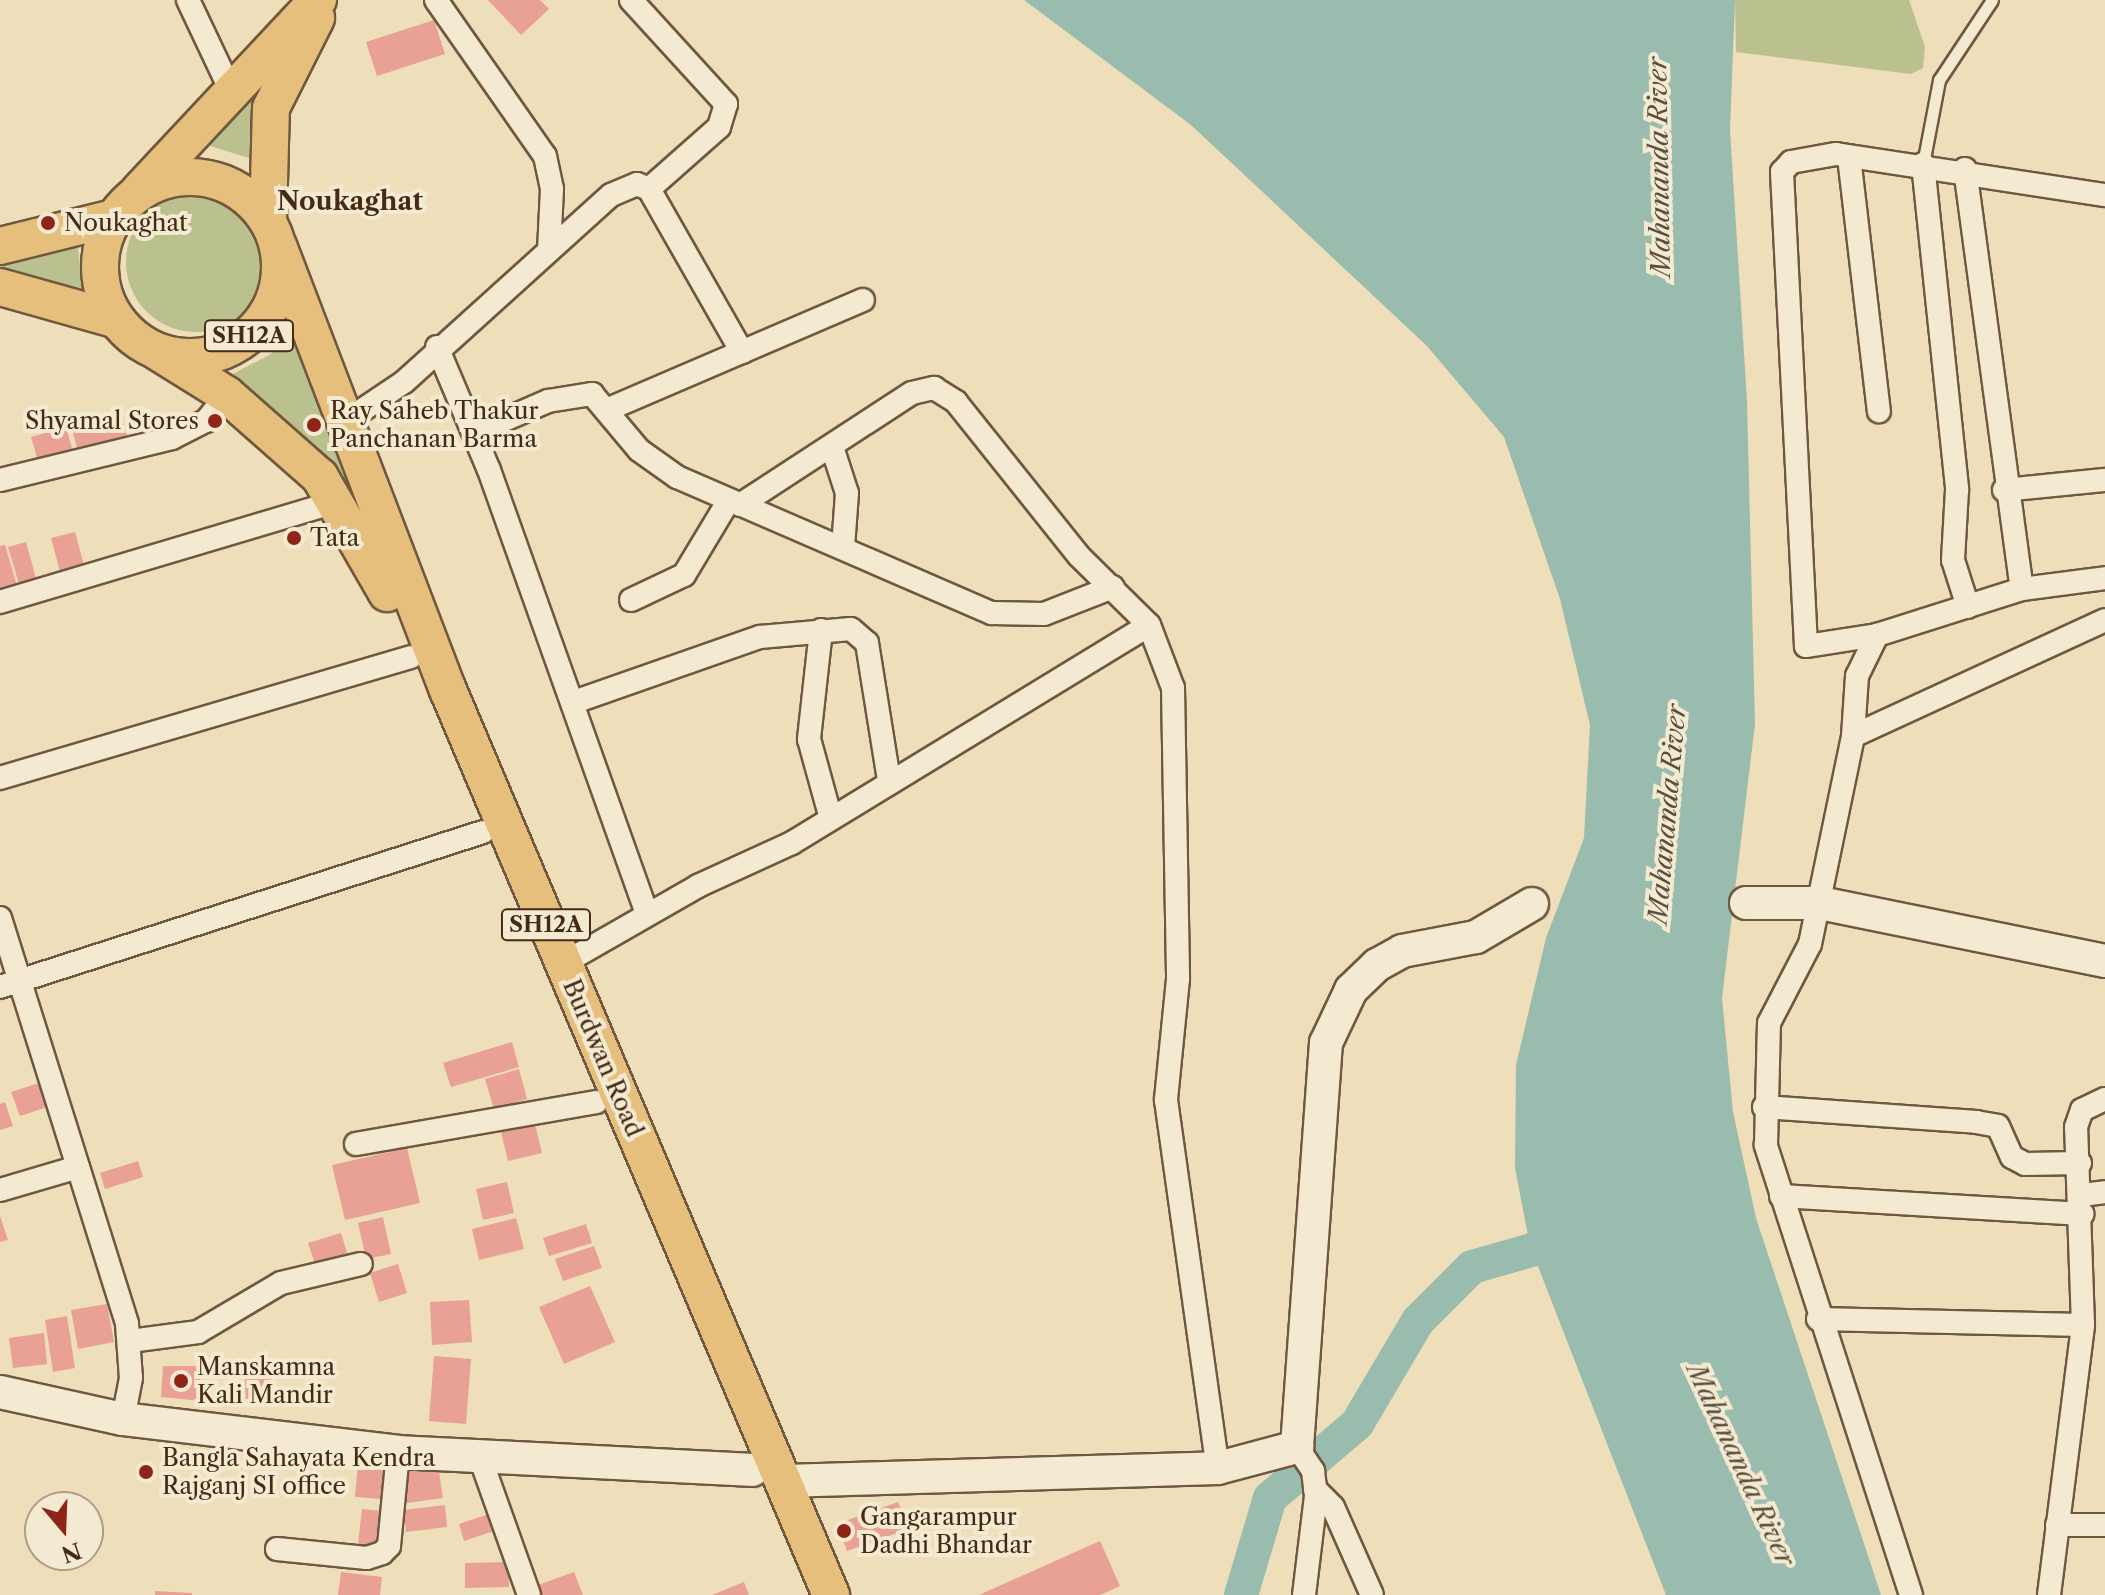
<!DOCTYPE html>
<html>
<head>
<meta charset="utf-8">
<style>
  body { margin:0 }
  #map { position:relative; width:2105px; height:1595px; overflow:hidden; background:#eedeb9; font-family:"Libre Caslon Text",serif }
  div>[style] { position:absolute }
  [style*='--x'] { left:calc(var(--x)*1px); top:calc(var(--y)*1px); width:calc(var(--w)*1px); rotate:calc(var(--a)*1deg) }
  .green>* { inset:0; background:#bac18e }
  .round { border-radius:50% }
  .water>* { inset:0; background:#99bcae }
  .river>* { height:34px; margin:-17px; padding:0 17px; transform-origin:17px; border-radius:17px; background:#99bcae }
  .building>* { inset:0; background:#e8a194 }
  .roads { filter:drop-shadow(2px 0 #6f583f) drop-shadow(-2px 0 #6f583f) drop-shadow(0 2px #6f583f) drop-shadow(0 -2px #6f583f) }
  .lane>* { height:11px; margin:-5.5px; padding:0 5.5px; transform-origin:5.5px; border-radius:5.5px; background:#f4ead2 }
  .street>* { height:22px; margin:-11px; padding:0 11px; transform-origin:11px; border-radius:11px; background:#f4ead2 }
  .secondary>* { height:32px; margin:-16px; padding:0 16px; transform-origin:16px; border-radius:16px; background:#f4ead2 }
  .primary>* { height:36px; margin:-18px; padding:0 18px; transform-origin:18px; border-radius:18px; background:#e7bf7c }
  .primary>.ring { margin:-18px; padding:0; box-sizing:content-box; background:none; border:36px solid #e7bf7c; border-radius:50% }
  .dots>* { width:22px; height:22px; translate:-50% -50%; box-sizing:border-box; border:4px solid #f4ead2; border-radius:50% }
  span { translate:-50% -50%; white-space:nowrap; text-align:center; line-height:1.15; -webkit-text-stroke:8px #f4ead2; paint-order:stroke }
  .shield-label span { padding:2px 6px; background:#f4ead2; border:2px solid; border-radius:6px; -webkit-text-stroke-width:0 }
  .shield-label { font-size:22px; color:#452b16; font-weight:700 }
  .poi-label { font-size:24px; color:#452b16 }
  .left { translate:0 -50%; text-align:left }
  .right { translate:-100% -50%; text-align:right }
  .street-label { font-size:24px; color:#452b16 }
  .water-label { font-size:26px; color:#5a4f3c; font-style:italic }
  .neighbourhood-label { font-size:26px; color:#452b16; font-weight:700 }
  .north { position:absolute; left:24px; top:1491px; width:80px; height:80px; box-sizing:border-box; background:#f4ead2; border:2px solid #ae9e87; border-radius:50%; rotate:161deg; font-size:22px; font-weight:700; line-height:32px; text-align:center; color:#452b16 }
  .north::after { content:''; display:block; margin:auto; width:28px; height:36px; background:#8f2418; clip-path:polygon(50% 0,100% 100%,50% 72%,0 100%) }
</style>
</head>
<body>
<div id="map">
  <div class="green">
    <i style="clip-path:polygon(1735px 0,1909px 0,1925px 47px,1923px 68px,1911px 74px,1736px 52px)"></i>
    <i style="clip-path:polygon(255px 85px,249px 158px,207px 145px)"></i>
    <i class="round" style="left:126px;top:192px;width:140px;height:140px"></i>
    <i style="clip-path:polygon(78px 246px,83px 296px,0 270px,0 262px)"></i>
    <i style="clip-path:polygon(298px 322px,362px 502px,313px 446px,227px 377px,271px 354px)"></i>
  </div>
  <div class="water">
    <i style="clip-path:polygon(1024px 0,1735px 0,1730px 130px,1747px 401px,1755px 724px,1722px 998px,1733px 1112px,1756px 1218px,1881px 1595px,1666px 1595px,1530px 1246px,1515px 1168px,1516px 1065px,1546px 938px,1584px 838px,1590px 725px,1560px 599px,1504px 437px,1427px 346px,1191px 125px)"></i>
  </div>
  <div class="river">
    <i style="--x:1241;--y:1595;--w:101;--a:-73.4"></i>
    <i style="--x:1270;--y:1498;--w:114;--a:-40.4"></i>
    <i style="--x:1357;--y:1424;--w:120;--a:-59.4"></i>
    <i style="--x:1418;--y:1321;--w:76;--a:-45"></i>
    <i style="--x:1472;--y:1267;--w:106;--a:-15.9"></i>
  </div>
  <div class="building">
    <i style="clip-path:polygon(488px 0,540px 0,549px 9px,521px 35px)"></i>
    <i style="clip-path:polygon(434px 20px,445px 54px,377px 76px,366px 42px)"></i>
    <i style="clip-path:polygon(120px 411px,129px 443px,79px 456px,71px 425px)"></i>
    <i style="clip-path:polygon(66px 427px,74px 455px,39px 464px,31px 437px)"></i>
    <i style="clip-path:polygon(75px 532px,86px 573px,62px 579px,51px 538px)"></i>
    <i style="clip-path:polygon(26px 542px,37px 582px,20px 587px,8px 547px)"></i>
    <i style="clip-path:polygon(5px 545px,18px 589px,0 595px,0 546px)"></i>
    <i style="clip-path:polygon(512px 1042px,519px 1067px,451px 1087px,443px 1063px)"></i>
    <i style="clip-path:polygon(519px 1069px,527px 1099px,494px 1109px,485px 1079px)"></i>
    <i style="clip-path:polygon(39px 1083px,47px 1107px,20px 1116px,11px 1092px)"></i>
    <i style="clip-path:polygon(5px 1102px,13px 1126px,0 1130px,0 1104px)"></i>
    <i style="clip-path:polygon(534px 1120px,542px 1153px,508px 1161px,500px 1128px)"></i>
    <i style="clip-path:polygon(407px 1148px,420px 1203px,345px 1220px,332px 1165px)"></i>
    <i style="clip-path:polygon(138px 1161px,143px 1177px,105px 1189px,100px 1173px)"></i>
    <i style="clip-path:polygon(507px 1182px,514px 1213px,483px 1220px,476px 1189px)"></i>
    <i style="clip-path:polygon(0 1216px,8px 1240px,0 1242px)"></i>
    <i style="clip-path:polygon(383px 1217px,391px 1254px,366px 1259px,358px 1223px)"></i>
    <i style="clip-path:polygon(516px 1218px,524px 1249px,479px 1260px,472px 1229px)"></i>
    <i style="clip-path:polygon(586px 1224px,592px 1243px,549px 1256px,543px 1238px)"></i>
    <i style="clip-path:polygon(341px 1233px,348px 1256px,316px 1267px,308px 1243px)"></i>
    <i style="clip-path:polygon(594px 1246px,602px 1268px,563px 1281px,555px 1259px)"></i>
    <i style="clip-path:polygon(398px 1264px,407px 1293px,379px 1302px,370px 1273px)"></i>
    <i style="clip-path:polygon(590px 1286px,615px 1342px,564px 1364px,539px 1307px)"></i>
    <i style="clip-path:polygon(469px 1300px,472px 1342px,432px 1345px,430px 1302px)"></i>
    <i style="clip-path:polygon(107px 1304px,114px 1342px,78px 1349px,71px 1310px)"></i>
    <i style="clip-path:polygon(67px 1316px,75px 1368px,53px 1372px,45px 1320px)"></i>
    <i style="clip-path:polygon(44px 1333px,47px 1364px,13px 1368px,9px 1338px)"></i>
    <i style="clip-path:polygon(434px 1356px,471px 1359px,466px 1424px,429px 1421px)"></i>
    <i style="clip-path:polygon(270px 1360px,271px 1403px,246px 1404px,244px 1361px)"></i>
    <i style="clip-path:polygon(163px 1366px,199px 1366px,202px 1401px,161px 1397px)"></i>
    <i style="clip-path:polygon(358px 1464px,385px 1467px,382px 1499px,355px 1497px)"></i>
    <i style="clip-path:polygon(438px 1465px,443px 1498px,407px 1503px,403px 1470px)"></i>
    <i style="clip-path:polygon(898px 1502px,908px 1529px,847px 1551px,837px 1524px)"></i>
    <i style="clip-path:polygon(445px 1505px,447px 1527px,406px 1532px,404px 1510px)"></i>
    <i style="clip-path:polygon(362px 1509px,382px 1511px,378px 1546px,358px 1544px)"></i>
    <i style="clip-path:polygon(492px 1513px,497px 1530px,464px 1541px,459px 1524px)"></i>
    <i style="clip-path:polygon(1100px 1541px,1120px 1586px,1100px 1595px,979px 1595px)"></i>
    <i style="clip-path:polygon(508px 1562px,509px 1587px,465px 1588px,465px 1563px)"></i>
    <i style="clip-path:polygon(341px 1572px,382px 1577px,380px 1595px,338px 1595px)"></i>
    <i style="clip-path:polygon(574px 1572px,583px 1595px,542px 1595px,538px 1585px)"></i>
    <i style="clip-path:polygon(744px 1582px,749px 1595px,712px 1595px)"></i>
    <i style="clip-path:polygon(155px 1591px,192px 1593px,192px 1595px,155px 1595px)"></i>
  </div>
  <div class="roads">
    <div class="lane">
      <i style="--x:1923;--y:164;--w:86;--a:-79.2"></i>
      <i style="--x:1939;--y:80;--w:96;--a:-56.5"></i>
    </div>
    <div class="street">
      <i style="--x:188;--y:0;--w:98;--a:64.7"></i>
      <i style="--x:436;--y:0;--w:190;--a:55.1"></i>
      <i style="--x:545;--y:156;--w:34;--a:78"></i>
      <i style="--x:552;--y:189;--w:61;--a:92.8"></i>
      <i style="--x:631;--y:0;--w:141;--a:47.6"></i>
      <i style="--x:726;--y:104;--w:24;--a:107"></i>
      <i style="--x:719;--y:127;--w:94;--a:138.5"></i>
      <i style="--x:1849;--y:157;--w:256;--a:83.3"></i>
      <i style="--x:1923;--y:164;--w:328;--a:84"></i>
      <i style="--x:1957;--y:490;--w:70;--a:93.3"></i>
      <i style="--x:1953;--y:560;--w:49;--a:72.3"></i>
      <i style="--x:1965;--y:169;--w:424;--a:82.3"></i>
      <i style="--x:437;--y:347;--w:134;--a:67.1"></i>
      <i style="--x:489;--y:470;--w:470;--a:70.4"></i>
      <i style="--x:611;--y:408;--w:274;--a:-23.2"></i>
      <i style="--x:349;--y:419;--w:66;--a:-33.9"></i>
      <i style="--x:404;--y:382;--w:279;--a:-42.1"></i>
      <i style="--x:611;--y:195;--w:28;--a:-23"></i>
      <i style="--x:637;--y:184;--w:13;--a:23"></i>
      <i style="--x:649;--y:189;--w:188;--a:60.3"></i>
      <i style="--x:474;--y:433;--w:81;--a:-23.4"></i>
      <i style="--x:548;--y:401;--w:45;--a:-9"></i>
      <i style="--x:592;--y:394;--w:73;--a:50"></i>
      <i style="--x:639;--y:450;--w:47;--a:35.4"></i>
      <i style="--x:677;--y:477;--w:343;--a:23.4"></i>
      <i style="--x:992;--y:613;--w:52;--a:1.1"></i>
      <i style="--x:1044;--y:614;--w:74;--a:-21.4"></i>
      <i style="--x:833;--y:450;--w:45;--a:72"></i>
      <i style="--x:847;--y:493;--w:55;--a:94.2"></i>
      <i style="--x:0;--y:480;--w:177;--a:-13.7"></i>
      <i style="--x:172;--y:438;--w:38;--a:-27"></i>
      <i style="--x:206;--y:421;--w:33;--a:-51"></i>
      <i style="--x:2004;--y:490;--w:101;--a:-5.7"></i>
      <i style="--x:740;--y:505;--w:205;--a:-33.1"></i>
      <i style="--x:912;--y:393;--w:23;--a:-13"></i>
      <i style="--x:934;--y:388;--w:26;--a:32"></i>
      <i style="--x:956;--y:402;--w:197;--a:51.4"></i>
      <i style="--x:1079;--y:556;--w:98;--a:44.6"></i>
      <i style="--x:1149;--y:625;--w:67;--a:69.1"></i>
      <i style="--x:1173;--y:688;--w:291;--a:89"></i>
      <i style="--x:1178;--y:979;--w:122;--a:95.7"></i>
      <i style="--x:1166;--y:1100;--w:372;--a:82"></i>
      <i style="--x:631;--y:600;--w:59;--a:-25.3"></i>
      <i style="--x:684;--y:575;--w:87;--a:-59"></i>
      <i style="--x:0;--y:602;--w:353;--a:-16.6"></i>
      <i style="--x:821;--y:630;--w:110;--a:96.3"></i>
      <i style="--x:809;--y:739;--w:79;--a:74.6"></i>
      <i style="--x:1877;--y:635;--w:72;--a:171.2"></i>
      <i style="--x:1806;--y:646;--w:475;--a:-92.9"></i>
      <i style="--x:1782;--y:172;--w:13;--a:-48"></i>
      <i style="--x:1791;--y:162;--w:46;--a:-10.1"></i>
      <i style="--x:1836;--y:154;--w:272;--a:8.7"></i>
      <i style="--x:574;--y:702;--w:197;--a:-19.3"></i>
      <i style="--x:760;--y:637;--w:91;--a:-5"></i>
      <i style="--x:851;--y:629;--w:21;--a:41"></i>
      <i style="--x:867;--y:643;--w:139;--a:80.9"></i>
      <i style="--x:1853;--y:736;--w:277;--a:-24.7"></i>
      <i style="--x:0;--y:778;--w:428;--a:-16.4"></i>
      <i style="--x:0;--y:918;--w:425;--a:72.6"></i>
      <i style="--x:127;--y:1324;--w:54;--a:85.8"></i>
      <i style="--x:131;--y:1378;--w:42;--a:101"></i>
      <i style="--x:562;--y:964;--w:157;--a:-29.8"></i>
      <i style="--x:698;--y:886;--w:103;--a:-24.6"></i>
      <i style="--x:792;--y:843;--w:418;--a:-31.4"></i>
      <i style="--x:0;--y:987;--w:507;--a:-17.79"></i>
      <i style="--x:1764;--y:1107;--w:213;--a:4"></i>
      <i style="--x:1976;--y:1122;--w:22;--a:10"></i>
      <i style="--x:1998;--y:1126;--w:34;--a:66"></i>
      <i style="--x:2012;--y:1157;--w:15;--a:28"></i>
      <i style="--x:2025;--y:1164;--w:55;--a:-1"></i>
      <i style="--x:356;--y:1144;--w:244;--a:-9.9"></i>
      <i style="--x:0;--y:1190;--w:81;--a:-16.4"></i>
      <i style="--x:2082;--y:1195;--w:23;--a:-7"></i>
      <i style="--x:1781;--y:1196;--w:302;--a:3.4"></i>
      <i style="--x:1818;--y:1319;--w:265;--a:1.3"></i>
      <i style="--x:130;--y:1341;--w:69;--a:-7.5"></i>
      <i style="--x:198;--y:1332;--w:96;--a:-30.6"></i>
      <i style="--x:281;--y:1283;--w:82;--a:-13.4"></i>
      <i style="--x:1297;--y:1447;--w:29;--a:56"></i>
      <i style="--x:1313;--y:1471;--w:25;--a:83"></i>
      <i style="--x:1316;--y:1496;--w:100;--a:96.9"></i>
      <i style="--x:481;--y:1460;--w:143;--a:70.4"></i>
      <i style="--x:1315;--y:1489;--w:25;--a:45"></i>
      <i style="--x:1333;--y:1507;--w:96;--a:66.1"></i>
      <i style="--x:2057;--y:1525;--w:48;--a:0"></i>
      <i style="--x:277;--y:1549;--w:90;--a:5.7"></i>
      <i style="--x:367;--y:1558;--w:16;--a:-18"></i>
      <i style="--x:382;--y:1553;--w:10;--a:-45"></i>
      <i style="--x:389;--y:1546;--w:94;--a:-84.5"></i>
      <i style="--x:1911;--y:1595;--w:473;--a:-107.9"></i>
      <i style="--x:1766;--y:1145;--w:122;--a:-88.6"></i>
      <i style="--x:1769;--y:1023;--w:89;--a:-62.6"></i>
      <i style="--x:1810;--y:944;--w:212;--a:-78.3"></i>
      <i style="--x:1853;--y:736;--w:60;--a:-86.2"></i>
      <i style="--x:1857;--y:676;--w:46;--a:-64"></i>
      <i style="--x:1877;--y:635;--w:152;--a:-17.6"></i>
      <i style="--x:2022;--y:589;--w:84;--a:-7.5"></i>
      <i style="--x:2049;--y:1595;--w:272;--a:-82.8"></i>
      <i style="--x:2083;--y:1325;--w:198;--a:-92"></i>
      <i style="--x:2076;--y:1127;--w:18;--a:-71"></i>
      <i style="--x:2082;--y:1110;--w:25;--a:-26"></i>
    </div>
    <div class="secondary">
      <i style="--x:1746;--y:903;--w:74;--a:0"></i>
      <i style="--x:1820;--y:903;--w:291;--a:11.5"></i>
      <i style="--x:0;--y:1392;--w:126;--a:12.4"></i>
      <i style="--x:123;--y:1419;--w:277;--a:6.8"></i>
      <i style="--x:398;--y:1452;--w:355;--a:2.9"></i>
      <i style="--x:783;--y:1481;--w:435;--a:-1.7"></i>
      <i style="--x:1218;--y:1468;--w:82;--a:-14.9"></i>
      <i style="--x:1297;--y:1447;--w:405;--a:-85.9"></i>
      <i style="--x:1326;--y:1043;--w:59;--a:-64.7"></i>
      <i style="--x:1351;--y:990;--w:36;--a:-44"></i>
      <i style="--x:1377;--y:965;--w:29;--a:-29"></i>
      <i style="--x:1402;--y:951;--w:75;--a:-10.7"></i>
      <i style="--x:1476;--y:937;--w:65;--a:-30.5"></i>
    </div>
    <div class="primary">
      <i class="ring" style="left:100px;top:177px;width:144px;height:144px"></i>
      <i style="--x:139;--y:191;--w:262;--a:-46.9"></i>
      <i style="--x:268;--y:221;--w:113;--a:-88.5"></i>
      <i style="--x:271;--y:108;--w:101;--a:-63.4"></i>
      <i style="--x:0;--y:246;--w:116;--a:-13.9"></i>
      <i style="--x:279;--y:248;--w:473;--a:69.1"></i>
      <i style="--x:448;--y:690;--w:983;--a:67.06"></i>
      <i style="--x:0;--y:287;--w:118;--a:15.7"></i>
      <i style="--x:158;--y:352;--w:81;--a:31.9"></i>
      <i style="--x:227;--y:395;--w:124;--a:41.4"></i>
      <i style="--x:320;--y:477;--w:134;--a:60"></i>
    </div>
  </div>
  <div class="dots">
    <i style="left:48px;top:223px;background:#8f2418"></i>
    <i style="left:215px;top:421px;background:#8f2418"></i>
    <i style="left:314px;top:425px;background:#8f2418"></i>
    <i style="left:294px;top:538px;background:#8f2418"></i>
    <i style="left:181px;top:1381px;background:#8f2418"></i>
    <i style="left:146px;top:1472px;background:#8f2418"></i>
    <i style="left:844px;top:1531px;background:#8f2418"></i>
  </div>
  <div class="shield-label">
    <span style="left:249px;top:336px">SH12A</span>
    <span style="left:546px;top:925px">SH12A</span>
  </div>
  <div class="poi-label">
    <span class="left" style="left:64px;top:223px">Noukaghat</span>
    <span class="left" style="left:330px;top:425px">Ray Saheb Thakur<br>Panchanan Barma</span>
    <span class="right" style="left:199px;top:421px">Shyamal Stores</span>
    <span class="left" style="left:310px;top:538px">Tata</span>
    <span class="left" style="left:197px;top:1381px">Manskamna<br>Kali Mandir</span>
    <span class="left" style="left:162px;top:1472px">Bangla Sahayata Kendra<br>Rajganj SI office</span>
    <span class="left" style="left:860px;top:1531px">Gangarampur<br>Dadhi Bhandar</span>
  </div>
  <div class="street-label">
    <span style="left:603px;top:1058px;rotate:67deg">Burdwan Road</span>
  </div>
  <div class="water-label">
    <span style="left:1660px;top:167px;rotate:-91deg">Mahananda River</span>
    <span style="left:1668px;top:814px;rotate:-85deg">Mahananda River</span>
    <span style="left:1740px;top:1465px;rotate:65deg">Mahananda River</span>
  </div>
  <div class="neighbourhood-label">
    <span style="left:350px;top:202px">Noukaghat</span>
  </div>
  <div class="north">N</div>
</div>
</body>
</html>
